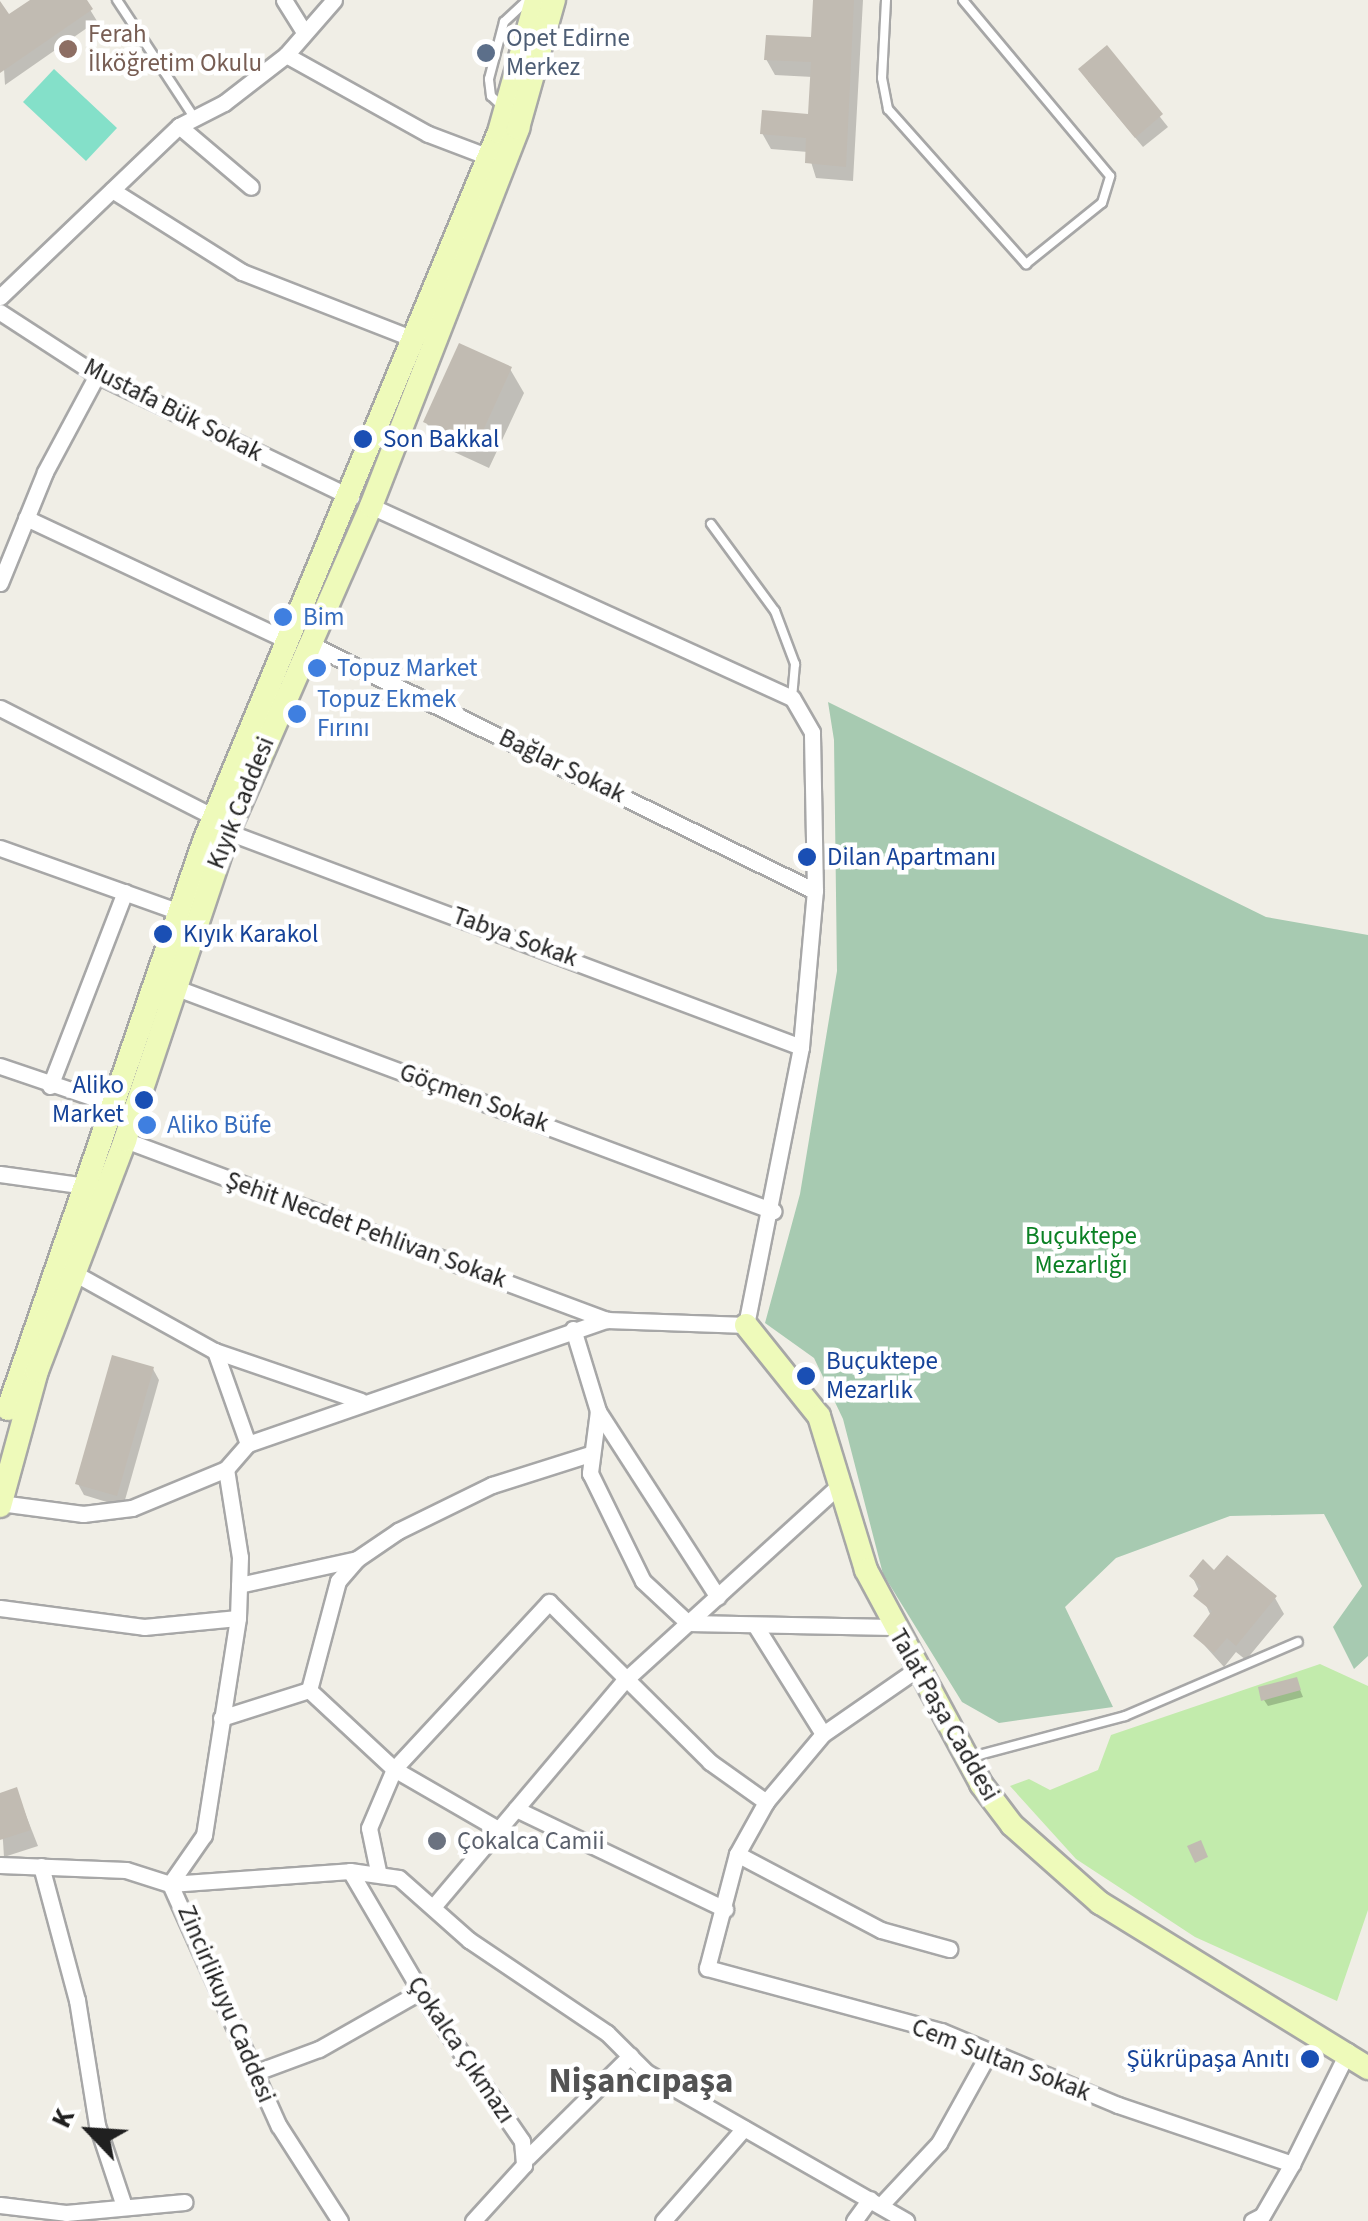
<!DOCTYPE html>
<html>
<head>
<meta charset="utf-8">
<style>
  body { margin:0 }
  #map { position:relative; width:1368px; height:2221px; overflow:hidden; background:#f0eee6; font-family:"Source Sans 3",sans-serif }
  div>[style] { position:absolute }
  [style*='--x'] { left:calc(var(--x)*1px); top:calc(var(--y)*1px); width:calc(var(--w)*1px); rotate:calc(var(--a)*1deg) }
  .grass>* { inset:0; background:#c2ebac }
  .cemetery>* { inset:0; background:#a7cab1 }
  .pitch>* { inset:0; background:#84e0c9 }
  .shadow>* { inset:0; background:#0003 }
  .building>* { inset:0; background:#c1bbb2 }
  .roads { filter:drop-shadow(2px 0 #a7a7a7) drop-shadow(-2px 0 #a7a7a7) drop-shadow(0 2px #a7a7a7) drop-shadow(0 -2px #a7a7a7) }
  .lane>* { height:8px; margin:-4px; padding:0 4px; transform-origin:4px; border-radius:4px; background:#fff }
  .street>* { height:15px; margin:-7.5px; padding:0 7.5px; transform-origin:7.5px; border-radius:7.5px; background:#fff }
  .secondary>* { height:22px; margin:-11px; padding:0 11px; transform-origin:11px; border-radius:11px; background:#eefaba }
  .dots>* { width:28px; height:28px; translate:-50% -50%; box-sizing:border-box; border:5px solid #fff; border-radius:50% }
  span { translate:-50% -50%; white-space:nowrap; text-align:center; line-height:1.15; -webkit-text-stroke:9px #fff; paint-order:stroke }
  .education-label { font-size:25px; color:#785e54 }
  .left { translate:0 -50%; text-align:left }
  .service-label { font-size:25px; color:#4e5e75 }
  .street-label { font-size:25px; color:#202020 }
  .transit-label { font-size:25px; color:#164399 }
  .right { translate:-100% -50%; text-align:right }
  .shop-label { font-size:25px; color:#366cbe }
  .park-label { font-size:25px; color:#0b8124 }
  .worship-label { font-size:25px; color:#5b616d }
  .district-label { font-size:35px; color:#535353; font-weight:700 }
  .north { position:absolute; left:40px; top:2081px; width:100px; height:100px; -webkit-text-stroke:8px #fff; paint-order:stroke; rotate:295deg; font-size:28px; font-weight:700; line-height:40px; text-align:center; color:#202020 }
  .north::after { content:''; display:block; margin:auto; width:35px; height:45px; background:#202020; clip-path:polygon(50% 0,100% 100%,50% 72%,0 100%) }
</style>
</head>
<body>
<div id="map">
  <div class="grass">
    <i style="clip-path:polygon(1320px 1664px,1368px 1686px,1368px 1910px,1337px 2001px,1195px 1937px,1076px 1859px,1010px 1786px,1029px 1779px,1050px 1790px,1098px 1770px,1111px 1735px)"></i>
  </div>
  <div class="cemetery">
    <i style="clip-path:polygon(828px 702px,1266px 917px,1368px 935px,1368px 1656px,1354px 1669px,1333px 1627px,1362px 1586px,1324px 1514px,1230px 1516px,1116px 1558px,1065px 1607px,1113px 1707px,999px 1723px,962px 1702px,883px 1574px,843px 1419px,814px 1358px,765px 1323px,800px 1194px,837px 971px,834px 740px)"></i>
  </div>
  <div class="pitch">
    <i style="clip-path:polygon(54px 69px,117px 128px,86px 161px,23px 102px)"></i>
  </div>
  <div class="shadow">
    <i style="clip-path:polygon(35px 0,84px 0,97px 21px,5px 85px,0 6px,8px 18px)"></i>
    <i style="clip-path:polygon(816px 0,863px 0,853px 181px,816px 178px,808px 152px,771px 149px,762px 133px,810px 117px,813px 77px,775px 75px,766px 59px,814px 40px)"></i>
    <i style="clip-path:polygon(1106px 49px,1168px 127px,1143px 147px,1088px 81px)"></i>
    <i style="clip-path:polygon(510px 369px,524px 393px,489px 468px,439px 445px,426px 422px)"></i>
    <i style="clip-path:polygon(153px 1369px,159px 1380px,123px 1507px,84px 1495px,78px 1484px)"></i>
    <i style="clip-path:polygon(1215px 1573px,1275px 1598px,1284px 1614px,1246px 1660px,1236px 1652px,1224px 1667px,1196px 1636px,1211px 1616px,1192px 1576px)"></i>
    <i style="clip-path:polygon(1296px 1680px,1303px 1697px,1268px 1706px,1264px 1700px)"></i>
    <i style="clip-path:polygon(16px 1790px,38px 1846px,4px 1857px,0 1795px)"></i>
  </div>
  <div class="building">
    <i style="clip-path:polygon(30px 0,87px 0,93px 9px,0 73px,0 1px,9px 14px)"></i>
    <i style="clip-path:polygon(813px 0,854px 0,846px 167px,805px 163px,806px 138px,760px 134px,762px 110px,808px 114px,811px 62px,764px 60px,766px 35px,811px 37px)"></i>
    <i style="clip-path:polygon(1107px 45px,1163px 114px,1135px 138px,1078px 69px)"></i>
    <i style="clip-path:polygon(459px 343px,512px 367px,476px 446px,423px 422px)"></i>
    <i style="clip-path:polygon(112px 1355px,154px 1367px,117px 1496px,75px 1484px)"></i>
    <i style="clip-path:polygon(1227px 1555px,1277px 1596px,1236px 1646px,1227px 1638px,1214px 1653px,1193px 1636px,1212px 1611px,1193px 1596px,1201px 1586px,1189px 1576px,1203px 1559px,1214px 1570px)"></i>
    <i style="clip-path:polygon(1297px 1677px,1301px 1690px,1261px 1701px,1258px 1687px)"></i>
    <i style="clip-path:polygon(17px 1787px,31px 1830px,0 1840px,0 1793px)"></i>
    <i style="clip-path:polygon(1201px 1840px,1208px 1857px,1195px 1863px,1187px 1846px)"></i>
  </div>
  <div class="roads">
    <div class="lane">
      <i style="--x:117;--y:0;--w:140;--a:56.7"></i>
      <i style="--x:886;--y:0;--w:78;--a:92.9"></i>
      <i style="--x:882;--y:78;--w:32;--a:79"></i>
      <i style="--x:888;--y:109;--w:208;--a:48.3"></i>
      <i style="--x:1026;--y:264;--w:97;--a:-38.8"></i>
      <i style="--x:1102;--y:203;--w:28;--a:-73"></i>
      <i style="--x:1110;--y:176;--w:229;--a:-129.9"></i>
      <i style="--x:503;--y:107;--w:16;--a:-137"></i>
      <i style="--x:491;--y:96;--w:17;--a:-97"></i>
      <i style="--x:489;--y:79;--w:59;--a:-75.3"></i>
      <i style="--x:504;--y:22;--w:33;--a:-43"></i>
      <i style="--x:711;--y:524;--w:108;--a:53.7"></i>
      <i style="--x:775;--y:611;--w:57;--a:69.3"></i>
      <i style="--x:795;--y:664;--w:34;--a:95"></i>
      <i style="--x:971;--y:1757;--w:159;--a:-14.9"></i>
      <i style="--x:1125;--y:1716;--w:188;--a:-23.2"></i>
    </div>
    <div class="street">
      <i style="--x:284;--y:0;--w:36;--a:58"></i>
      <i style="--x:286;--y:55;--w:162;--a:29.1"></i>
      <i style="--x:428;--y:134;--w:65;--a:20.7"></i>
      <i style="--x:179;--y:126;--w:94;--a:40.3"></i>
      <i style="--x:112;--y:190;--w:154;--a:32.2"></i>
      <i style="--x:242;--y:272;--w:185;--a:21.3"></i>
      <i style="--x:0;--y:297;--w:248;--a:-43.7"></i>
      <i style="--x:179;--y:126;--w:51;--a:-27.1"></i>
      <i style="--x:224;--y:103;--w:78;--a:-37.7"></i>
      <i style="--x:286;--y:55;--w:73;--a:-48.9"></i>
      <i style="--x:0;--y:312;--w:116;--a:33"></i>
      <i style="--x:97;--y:375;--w:282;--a:25.7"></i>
      <i style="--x:26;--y:518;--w:289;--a:25.1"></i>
      <i style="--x:0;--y:583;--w:120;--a:-67.9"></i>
      <i style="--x:45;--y:472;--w:110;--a:-61.8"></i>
      <i style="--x:308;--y:643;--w:564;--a:26.07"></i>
      <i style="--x:0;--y:708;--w:240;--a:27"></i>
      <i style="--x:228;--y:832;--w:612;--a:20.57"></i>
      <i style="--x:0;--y:848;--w:191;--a:19.6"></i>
      <i style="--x:174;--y:987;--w:640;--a:20.5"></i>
      <i style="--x:0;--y:1066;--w:121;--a:18.7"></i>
      <i style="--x:50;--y:1086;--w:208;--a:-68.9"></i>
      <i style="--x:125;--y:1140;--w:515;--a:20.48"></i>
      <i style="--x:0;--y:1174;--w:87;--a:7.9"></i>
      <i style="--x:74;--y:1273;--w:161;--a:29"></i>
      <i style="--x:215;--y:1351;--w:154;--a:18.9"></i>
      <i style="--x:573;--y:1329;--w:86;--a:73"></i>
      <i style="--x:598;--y:1411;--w:63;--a:97.4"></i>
      <i style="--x:590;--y:1473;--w:120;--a:63.9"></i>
      <i style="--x:643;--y:1581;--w:62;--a:43"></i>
      <i style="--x:688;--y:1623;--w:205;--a:1.1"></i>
      <i style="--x:215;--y:1351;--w:99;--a:70.5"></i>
      <i style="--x:598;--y:1411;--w:221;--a:57.2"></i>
      <i style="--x:226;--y:1469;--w:89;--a:81"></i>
      <i style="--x:240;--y:1557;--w:61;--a:91.9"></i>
      <i style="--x:238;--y:1618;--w:220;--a:98.9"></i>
      <i style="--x:204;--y:1835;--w:60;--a:124.8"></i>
      <i style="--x:170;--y:1884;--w:180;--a:-4.1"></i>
      <i style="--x:350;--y:1871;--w:49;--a:8.1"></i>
      <i style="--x:399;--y:1878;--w:94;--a:41.5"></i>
      <i style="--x:469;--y:1940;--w:166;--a:34"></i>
      <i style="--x:607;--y:2033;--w:55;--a:45"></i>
      <i style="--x:646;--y:2072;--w:300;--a:29.8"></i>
      <i style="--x:0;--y:1503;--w:84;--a:7.5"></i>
      <i style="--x:83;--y:1514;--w:49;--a:-7"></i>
      <i style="--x:132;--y:1508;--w:102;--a:-22.5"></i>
      <i style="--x:226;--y:1469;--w:33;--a:-49"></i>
      <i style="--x:248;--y:1444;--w:380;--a:-19.1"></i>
      <i style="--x:607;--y:1320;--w:139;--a:2.1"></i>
      <i style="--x:746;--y:1325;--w:283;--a:-78.8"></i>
      <i style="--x:801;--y:1047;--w:157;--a:-84.9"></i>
      <i style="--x:815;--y:891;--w:159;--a:-91.1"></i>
      <i style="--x:812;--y:732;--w:39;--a:-120"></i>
      <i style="--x:792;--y:698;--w:463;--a:-155.5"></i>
      <i style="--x:239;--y:1585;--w:121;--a:-12.4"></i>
      <i style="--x:0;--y:1608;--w:145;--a:7.5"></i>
      <i style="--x:144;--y:1627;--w:94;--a:-5.5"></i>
      <i style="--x:755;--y:1625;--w:128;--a:58"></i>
      <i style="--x:917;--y:1669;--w:114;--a:145.3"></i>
      <i style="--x:823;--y:1734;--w:89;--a:130"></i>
      <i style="--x:766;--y:1802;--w:60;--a:119.1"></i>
      <i style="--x:737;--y:1854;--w:118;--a:104.7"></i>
      <i style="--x:707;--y:1968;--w:242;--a:15.1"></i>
      <i style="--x:941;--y:2031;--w:192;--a:22.7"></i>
      <i style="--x:1118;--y:2105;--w:184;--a:18.7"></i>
      <i style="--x:309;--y:1690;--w:113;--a:-75.1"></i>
      <i style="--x:338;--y:1581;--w:29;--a:-49"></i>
      <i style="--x:357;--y:1559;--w:50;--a:-34.3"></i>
      <i style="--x:398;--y:1531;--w:105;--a:-26.1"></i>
      <i style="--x:492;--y:1485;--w:103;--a:-17.6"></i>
      <i style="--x:221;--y:1718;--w:92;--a:-17.7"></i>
      <i style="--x:309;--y:1690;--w:116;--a:42.9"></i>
      <i style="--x:394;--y:1769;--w:120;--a:30"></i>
      <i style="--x:516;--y:1809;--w:232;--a:25.6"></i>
      <i style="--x:737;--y:1854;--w:163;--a:27.8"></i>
      <i style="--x:881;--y:1930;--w:71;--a:15.6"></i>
      <i style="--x:0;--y:1865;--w:126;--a:2.3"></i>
      <i style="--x:126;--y:1870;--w:46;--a:17.7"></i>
      <i style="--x:170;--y:1884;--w:265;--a:65.8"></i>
      <i style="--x:279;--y:2126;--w:113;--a:57.3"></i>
      <i style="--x:41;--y:1866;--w:139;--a:75"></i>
      <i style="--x:77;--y:2000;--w:127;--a:80.9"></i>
      <i style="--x:97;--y:2125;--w:85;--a:71.6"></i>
      <i style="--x:350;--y:1871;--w:160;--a:59.6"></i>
      <i style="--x:431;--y:2009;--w:160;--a:55.4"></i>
      <i style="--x:522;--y:2141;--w:24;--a:85"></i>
      <i style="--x:524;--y:2165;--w:76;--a:132.3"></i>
      <i style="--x:378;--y:1871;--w:44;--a:-101.8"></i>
      <i style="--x:369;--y:1828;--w:64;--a:-67"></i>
      <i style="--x:394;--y:1769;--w:228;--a:-47.1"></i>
      <i style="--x:549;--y:1602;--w:227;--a:44.8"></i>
      <i style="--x:710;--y:1762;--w:69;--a:35.5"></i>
      <i style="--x:433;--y:1907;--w:294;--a:-49.8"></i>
      <i style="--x:623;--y:1682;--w:290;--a:-42.3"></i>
      <i style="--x:254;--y:2073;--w:69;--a:-20.3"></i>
      <i style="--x:319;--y:2049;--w:117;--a:-29.6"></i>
      <i style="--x:528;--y:2157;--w:144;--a:-44.7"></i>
      <i style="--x:0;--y:2205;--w:66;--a:6.9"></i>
      <i style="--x:66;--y:2213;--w:119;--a:-5.3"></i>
      <i style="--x:881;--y:2205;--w:85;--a:-46.9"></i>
      <i style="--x:939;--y:2143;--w:105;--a:-61"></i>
      <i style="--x:663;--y:2221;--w:123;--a:-48.9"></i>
      <i style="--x:854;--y:2221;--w:27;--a:-54"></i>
      <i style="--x:1252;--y:2221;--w:11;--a:-27"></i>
      <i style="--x:1262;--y:2216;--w:60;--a:-60"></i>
      <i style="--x:1292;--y:2164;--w:126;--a:-63.6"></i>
    </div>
    <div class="secondary">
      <i style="--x:746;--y:1325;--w:117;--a:51.3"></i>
      <i style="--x:819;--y:1416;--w:161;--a:73"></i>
      <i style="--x:866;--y:1570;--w:243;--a:61.7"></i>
      <i style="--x:981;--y:1784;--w:51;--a:52.9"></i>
      <i style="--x:1012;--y:1825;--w:118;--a:41.6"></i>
      <i style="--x:1100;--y:1903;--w:315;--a:31.6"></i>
      <i style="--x:8;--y:1409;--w:601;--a:-70.96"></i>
      <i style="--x:204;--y:841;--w:768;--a:-67.41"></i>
      <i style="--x:499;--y:132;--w:137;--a:-74.3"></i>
      <i style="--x:0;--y:1506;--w:140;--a:-74.7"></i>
      <i style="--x:37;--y:1371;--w:247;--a:-69.1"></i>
      <i style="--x:125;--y:1140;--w:325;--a:-71.5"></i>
      <i style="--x:228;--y:832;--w:356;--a:-66.3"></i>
      <i style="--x:371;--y:506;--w:406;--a:-68.7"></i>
      <i style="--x:518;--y:128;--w:133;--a:-74.3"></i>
    </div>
  </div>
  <div class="dots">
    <i style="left:68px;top:49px;background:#8d6e63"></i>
    <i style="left:486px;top:53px;background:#5c6f8a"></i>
    <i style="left:363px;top:439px;background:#1a4fb4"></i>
    <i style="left:283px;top:617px;background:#3f7fe0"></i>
    <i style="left:317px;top:668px;background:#3f7fe0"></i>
    <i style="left:297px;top:714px;background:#3f7fe0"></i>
    <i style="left:807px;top:857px;background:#1a4fb4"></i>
    <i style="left:163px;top:934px;background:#1a4fb4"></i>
    <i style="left:144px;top:1100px;background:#1a4fb4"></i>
    <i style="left:147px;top:1125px;background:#3f7fe0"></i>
    <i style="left:806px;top:1376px;background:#1a4fb4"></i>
    <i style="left:437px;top:1841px;background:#6b7280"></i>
    <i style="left:1310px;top:2059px;background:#1a4fb4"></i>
  </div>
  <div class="education-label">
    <span class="left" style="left:88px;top:49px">Ferah<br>İlköğretim Okulu</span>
  </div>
  <div class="service-label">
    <span class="left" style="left:506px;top:53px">Opet Edirne<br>Merkez</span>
  </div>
  <div class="street-label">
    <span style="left:173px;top:410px;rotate:27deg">Mustafa Bük Sokak</span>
    <span style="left:562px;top:766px;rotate:26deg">Bağlar Sokak</span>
    <span style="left:241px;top:803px;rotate:-68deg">Kıyık Caddesi</span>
    <span style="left:515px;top:937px;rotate:20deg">Tabya Sokak</span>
    <span style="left:474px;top:1098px;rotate:20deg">Göçmen Sokak</span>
    <span style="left:366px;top:1230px;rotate:20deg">Şehit Necdet Pehlivan Sokak</span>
    <span style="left:944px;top:1715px;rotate:60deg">Talat Paşa Caddesi</span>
    <span style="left:226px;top:2004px;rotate:67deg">Zincirlikuyu Caddesi</span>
    <span style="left:461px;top:2050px;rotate:56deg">Çokalca Çıkmazı</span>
    <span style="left:1001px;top:2060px;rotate:21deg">Cem Sultan Sokak</span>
  </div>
  <div class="transit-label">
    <span class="left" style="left:383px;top:439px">Son Bakkal</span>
    <span class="left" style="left:827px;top:857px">Dilan Apartmanı</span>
    <span class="left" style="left:183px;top:934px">Kıyık Karakol</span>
    <span class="right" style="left:124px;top:1100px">Aliko<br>Market</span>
    <span class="left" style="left:826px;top:1376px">Buçuktepe<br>Mezarlık</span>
    <span class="right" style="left:1290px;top:2059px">Şükrüpaşa Anıtı</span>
  </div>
  <div class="shop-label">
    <span class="left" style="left:303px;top:617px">Bim</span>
    <span class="left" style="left:337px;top:668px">Topuz Market</span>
    <span class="left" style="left:317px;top:714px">Topuz Ekmek<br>Fırını</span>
    <span class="left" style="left:167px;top:1125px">Aliko Büfe</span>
  </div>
  <div class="park-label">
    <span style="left:1081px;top:1251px">Buçuktepe<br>Mezarlığı</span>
  </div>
  <div class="worship-label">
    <span class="left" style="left:457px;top:1841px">Çokalca Camii</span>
  </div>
  <div class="district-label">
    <span style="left:641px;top:2081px">Nişancıpaşa</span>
  </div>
  <div class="north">K</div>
</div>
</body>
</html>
